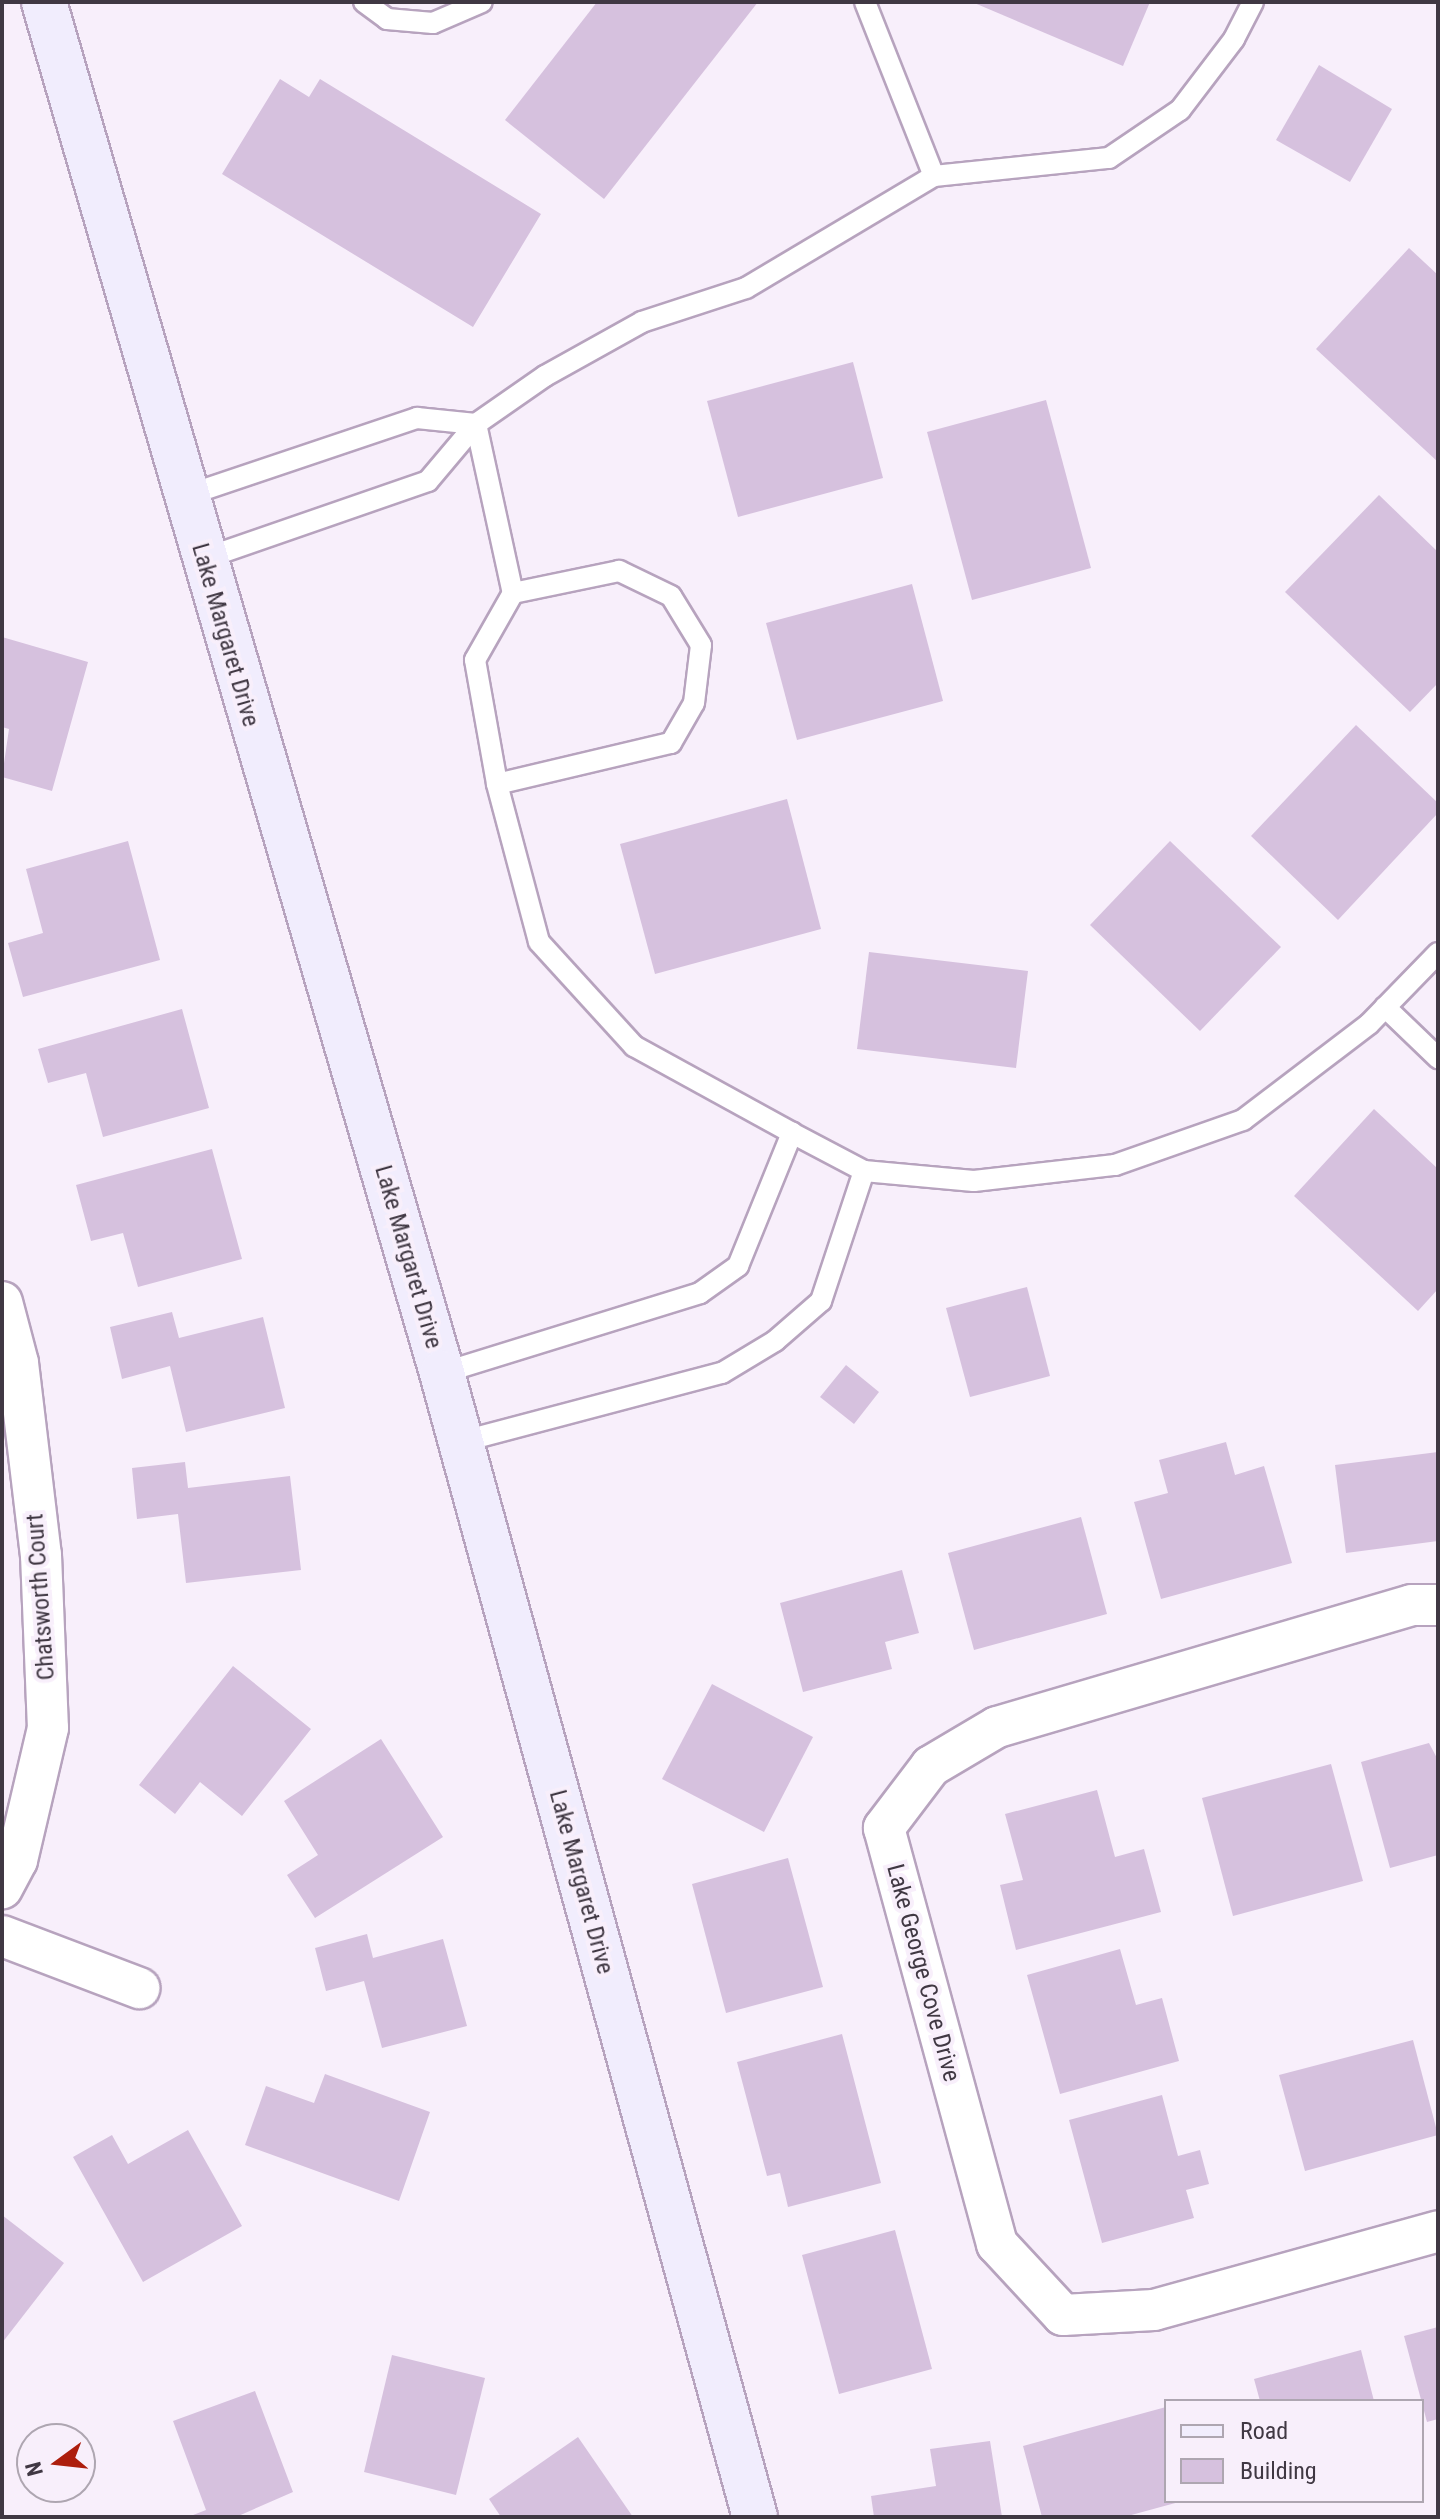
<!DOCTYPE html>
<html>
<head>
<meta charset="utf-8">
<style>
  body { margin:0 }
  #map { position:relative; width:1440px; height:2519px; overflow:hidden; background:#f8effb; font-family:"Roboto Condensed",sans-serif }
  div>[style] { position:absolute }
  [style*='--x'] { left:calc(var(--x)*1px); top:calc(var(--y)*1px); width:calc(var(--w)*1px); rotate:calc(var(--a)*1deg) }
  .building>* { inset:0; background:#d6c1de }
  .roads { filter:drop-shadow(2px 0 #b7a3be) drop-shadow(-2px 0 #b7a3be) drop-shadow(0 2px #b7a3be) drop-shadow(0 -2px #b7a3be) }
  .lane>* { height:20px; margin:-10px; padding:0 10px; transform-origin:10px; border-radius:10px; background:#fff }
  .street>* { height:40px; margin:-20px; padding:0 20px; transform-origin:20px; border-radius:20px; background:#fff }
  .secondary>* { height:44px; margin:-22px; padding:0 22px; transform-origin:22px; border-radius:22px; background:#f1edfd }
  span { translate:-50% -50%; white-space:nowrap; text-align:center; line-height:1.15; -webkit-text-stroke:8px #f8effb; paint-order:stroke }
  .street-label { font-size:24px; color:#403843 }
  .frame { position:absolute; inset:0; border:4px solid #403843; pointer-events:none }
  .legend { position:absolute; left:1164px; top:2399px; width:260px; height:104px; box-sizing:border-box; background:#f8effb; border:2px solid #aea6b1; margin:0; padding:10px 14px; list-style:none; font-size:24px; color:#403843 }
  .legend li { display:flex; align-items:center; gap:16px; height:40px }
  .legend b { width:40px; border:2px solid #aea6b1 }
  .north { position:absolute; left:16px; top:2423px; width:80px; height:80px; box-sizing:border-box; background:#f8effb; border:2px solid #aea6b1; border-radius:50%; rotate:255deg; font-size:22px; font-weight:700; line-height:32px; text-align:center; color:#403843 }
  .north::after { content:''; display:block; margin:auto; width:28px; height:36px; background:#ad1e0d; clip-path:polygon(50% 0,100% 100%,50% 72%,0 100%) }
</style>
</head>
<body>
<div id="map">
  <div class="building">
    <i style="clip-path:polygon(597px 2px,758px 2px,604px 199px,505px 120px)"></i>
    <i style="clip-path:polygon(972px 2px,1150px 2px,1123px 66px)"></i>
    <i style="clip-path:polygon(1319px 65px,1392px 109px,1350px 182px,1276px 140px)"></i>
    <i style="clip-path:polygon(280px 79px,309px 97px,320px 79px,541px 214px,473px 327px,222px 174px)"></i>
    <i style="clip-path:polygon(1409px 248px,1438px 275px,1438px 462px,1316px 349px)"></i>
    <i style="clip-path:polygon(853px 362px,883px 478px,738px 517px,707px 401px)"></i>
    <i style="clip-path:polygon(1046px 400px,1091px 568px,972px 600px,927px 432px)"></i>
    <i style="clip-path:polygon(1379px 495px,1438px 552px,1438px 683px,1410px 712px,1285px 592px)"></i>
    <i style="clip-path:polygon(912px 584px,943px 701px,797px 740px,766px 623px)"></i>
    <i style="clip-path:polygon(2px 637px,88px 662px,52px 791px,2px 777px,9px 729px,2px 727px)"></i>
    <i style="clip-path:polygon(1356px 725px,1438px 803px,1438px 813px,1338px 920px,1251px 836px)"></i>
    <i style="clip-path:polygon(787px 799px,821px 929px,655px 974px,620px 844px)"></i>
    <i style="clip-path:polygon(128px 841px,160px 960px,23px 997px,8px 943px,43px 933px,26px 869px)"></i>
    <i style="clip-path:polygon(1170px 841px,1281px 947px,1200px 1031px,1090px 925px)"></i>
    <i style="clip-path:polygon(869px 952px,1028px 971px,1016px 1068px,857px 1049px)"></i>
    <i style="clip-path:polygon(182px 1009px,209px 1108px,103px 1137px,86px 1073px,48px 1083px,38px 1049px)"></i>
    <i style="clip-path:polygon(1374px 1109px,1438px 1169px,1438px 1289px,1418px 1311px,1294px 1196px)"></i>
    <i style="clip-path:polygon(212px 1149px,242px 1259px,138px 1287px,123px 1233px,91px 1241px,76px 1185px)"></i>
    <i style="clip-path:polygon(1027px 1287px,1050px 1376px,970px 1397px,946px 1308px)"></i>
    <i style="clip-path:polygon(172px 1312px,179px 1338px,263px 1317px,285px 1408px,186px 1432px,170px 1366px,122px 1379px,110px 1327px)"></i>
    <i style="clip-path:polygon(846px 1365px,879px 1392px,854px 1424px,820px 1397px)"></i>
    <i style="clip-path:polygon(1226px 1442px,1235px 1475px,1264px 1466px,1292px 1563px,1161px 1599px,1134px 1502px,1168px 1493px,1159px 1460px)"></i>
    <i style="clip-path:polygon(1438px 1452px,1438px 1541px,1346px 1553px,1335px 1465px)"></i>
    <i style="clip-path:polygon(185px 1462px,188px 1488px,290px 1476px,301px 1570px,186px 1583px,178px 1514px,137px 1519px,132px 1468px)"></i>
    <i style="clip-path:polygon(1081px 1517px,1107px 1614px,974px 1650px,948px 1553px)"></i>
    <i style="clip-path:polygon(902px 1570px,919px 1633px,885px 1642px,892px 1669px,803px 1692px,780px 1603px)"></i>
    <i style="clip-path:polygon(233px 1666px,311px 1729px,242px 1816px,200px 1782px,175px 1814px,139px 1785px)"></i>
    <i style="clip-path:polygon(712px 1684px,813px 1737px,764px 1832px,662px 1779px)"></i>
    <i style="clip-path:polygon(381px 1739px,443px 1837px,315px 1918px,287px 1875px,318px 1855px,284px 1801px)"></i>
    <i style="clip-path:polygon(1429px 1743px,1438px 1760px,1438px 1855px,1390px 1868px,1361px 1762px)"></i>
    <i style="clip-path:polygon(1331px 1764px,1363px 1881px,1233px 1916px,1202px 1798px)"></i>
    <i style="clip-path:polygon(1097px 1790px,1115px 1857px,1144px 1849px,1161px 1912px,1016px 1950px,1000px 1885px,1023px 1880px,1005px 1814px)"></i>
    <i style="clip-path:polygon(788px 1858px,823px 1987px,726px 2013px,692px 1884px)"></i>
    <i style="clip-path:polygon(367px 1934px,373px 1958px,443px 1939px,467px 2026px,382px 2048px,364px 1981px,326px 1991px,315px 1948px)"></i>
    <i style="clip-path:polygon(1120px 1949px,1136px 2005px,1162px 1998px,1179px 2061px,1060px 2094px,1027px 1975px)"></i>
    <i style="clip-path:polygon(842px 2034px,881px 2183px,788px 2207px,780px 2173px,767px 2176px,737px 2062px)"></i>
    <i style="clip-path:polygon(1413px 2040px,1438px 2135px,1305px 2171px,1279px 2075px)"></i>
    <i style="clip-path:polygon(325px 2074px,430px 2112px,399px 2201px,245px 2145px,266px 2086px,314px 2103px)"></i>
    <i style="clip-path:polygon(1162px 2095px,1178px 2156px,1200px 2150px,1209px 2184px,1186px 2190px,1194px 2218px,1102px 2243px,1069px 2120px)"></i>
    <i style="clip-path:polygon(188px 2130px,242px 2226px,143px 2282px,73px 2157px,112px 2135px,128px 2164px)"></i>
    <i style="clip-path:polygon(2px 2215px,64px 2263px,2px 2343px)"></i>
    <i style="clip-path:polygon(895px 2230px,932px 2369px,839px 2394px,802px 2255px)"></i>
    <i style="clip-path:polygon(1438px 2327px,1438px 2419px,1427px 2422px,1404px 2336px)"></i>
    <i style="clip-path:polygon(1361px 2350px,1374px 2401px,1260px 2401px,1254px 2379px)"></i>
    <i style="clip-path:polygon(392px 2355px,485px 2378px,456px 2495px,364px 2472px)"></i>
    <i style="clip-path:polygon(255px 2391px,293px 2492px,236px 2517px,188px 2517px,206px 2510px,173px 2421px)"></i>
    <i style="clip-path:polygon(1166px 2407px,1166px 2501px,1179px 2502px,1124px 2517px,1042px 2517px,1023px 2446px)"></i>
    <i style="clip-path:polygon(578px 2437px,633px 2517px,501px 2517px,489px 2499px)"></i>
    <i style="clip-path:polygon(990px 2441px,1002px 2517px,874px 2517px,871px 2496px,936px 2486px,930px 2449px)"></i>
  </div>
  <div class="roads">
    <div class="lane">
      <i style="--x:364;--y:2;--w:29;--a:36"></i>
      <i style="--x:387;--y:19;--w:46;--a:5"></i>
      <i style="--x:433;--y:23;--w:53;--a:-23.2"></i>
      <i style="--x:865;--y:2;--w:187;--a:68.4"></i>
      <i style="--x:476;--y:424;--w:173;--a:77.7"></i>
      <i style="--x:513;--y:593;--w:77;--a:119.6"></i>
      <i style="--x:475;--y:660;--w:126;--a:79.9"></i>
      <i style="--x:497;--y:784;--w:163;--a:75.1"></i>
      <i style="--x:539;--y:942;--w:141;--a:47.6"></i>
      <i style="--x:634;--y:1046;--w:180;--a:28.8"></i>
      <i style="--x:792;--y:1133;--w:81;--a:27.8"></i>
      <i style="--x:864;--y:1171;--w:110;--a:5.2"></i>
      <i style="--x:974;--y:1181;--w:142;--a:-6.5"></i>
      <i style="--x:1115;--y:1165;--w:136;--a:-19.4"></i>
      <i style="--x:1243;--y:1120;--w:158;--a:-37.3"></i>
      <i style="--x:1369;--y:1024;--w:99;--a:-45.8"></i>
      <i style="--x:185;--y:496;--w:245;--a:-18.6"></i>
      <i style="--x:417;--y:418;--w:59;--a:5.8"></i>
      <i style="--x:203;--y:559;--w:238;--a:-19.1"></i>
      <i style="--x:428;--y:481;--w:75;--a:-49.9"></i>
      <i style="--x:476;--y:424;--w:84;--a:-34.8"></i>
      <i style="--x:545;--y:376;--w:111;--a:-29.1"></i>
      <i style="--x:642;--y:322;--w:109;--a:-18.1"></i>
      <i style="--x:746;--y:288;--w:219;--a:-30.8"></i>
      <i style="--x:934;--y:176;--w:176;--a:-5.9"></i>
      <i style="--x:1109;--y:158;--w:86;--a:-34.1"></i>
      <i style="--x:1180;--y:110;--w:89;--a:-52.7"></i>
      <i style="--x:1234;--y:39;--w:42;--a:-62.8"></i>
      <i style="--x:497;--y:784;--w:179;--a:-13.3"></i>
      <i style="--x:671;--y:743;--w:46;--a:-60.1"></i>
      <i style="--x:694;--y:703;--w:58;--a:-83.1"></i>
      <i style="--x:701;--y:645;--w:57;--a:-121.5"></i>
      <i style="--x:671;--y:596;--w:58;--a:-154.3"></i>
      <i style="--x:619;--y:571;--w:108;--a:168.3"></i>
      <i style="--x:1385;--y:1007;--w:74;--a:43.9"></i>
      <i style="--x:442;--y:1373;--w:270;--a:-17.2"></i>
      <i style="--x:700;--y:1293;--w:47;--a:-35.4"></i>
      <i style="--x:738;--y:1266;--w:144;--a:-67.9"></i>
      <i style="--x:460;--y:1442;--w:271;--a:-14.8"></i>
      <i style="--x:722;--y:1373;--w:62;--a:-31.1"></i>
      <i style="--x:775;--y:1341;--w:61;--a:-41"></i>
      <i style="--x:821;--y:1301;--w:137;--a:-71.7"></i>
    </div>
    <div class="street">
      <i style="--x:2;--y:1302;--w:63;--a:75.3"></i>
      <i style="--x:18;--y:1363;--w:193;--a:83.2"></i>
      <i style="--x:41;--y:1555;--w:173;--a:87.7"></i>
      <i style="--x:48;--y:1728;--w:136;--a:103.2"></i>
      <i style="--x:17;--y:1860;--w:32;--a:118"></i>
      <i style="--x:1438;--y:1605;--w:26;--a:180"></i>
      <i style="--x:1412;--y:1605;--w:433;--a:163.6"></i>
      <i style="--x:997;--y:1727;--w:77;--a:149.4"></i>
      <i style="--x:931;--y:1766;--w:78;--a:127.2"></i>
      <i style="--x:884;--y:1828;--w:431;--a:74.8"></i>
      <i style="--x:997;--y:2244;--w:97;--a:47.1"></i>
      <i style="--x:1063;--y:2315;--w:91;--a:-3.1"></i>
      <i style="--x:1154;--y:2310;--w:295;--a:-15.5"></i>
      <i style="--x:2;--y:1936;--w:147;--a:20.8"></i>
    </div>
    <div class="secondary">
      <i style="--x:44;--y:2;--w:1428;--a:73.81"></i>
      <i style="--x:442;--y:1373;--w:1186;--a:74.7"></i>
    </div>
  </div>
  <div class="street-label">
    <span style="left:225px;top:635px;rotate:74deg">Lake Margaret Drive</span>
    <span style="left:408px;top:1257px;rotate:74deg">Lake Margaret Drive</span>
    <span style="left:41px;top:1597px;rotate:-94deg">Chatsworth Court</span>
    <span style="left:581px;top:1882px;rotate:75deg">Lake Margaret Drive</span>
    <span style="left:923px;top:1973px;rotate:75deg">Lake George Cove Drive</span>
  </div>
  <div class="frame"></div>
  <ul class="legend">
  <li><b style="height:10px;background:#f1edfd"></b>Road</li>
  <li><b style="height:22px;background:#d6c1de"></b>Building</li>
  </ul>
  <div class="north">N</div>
</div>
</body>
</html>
